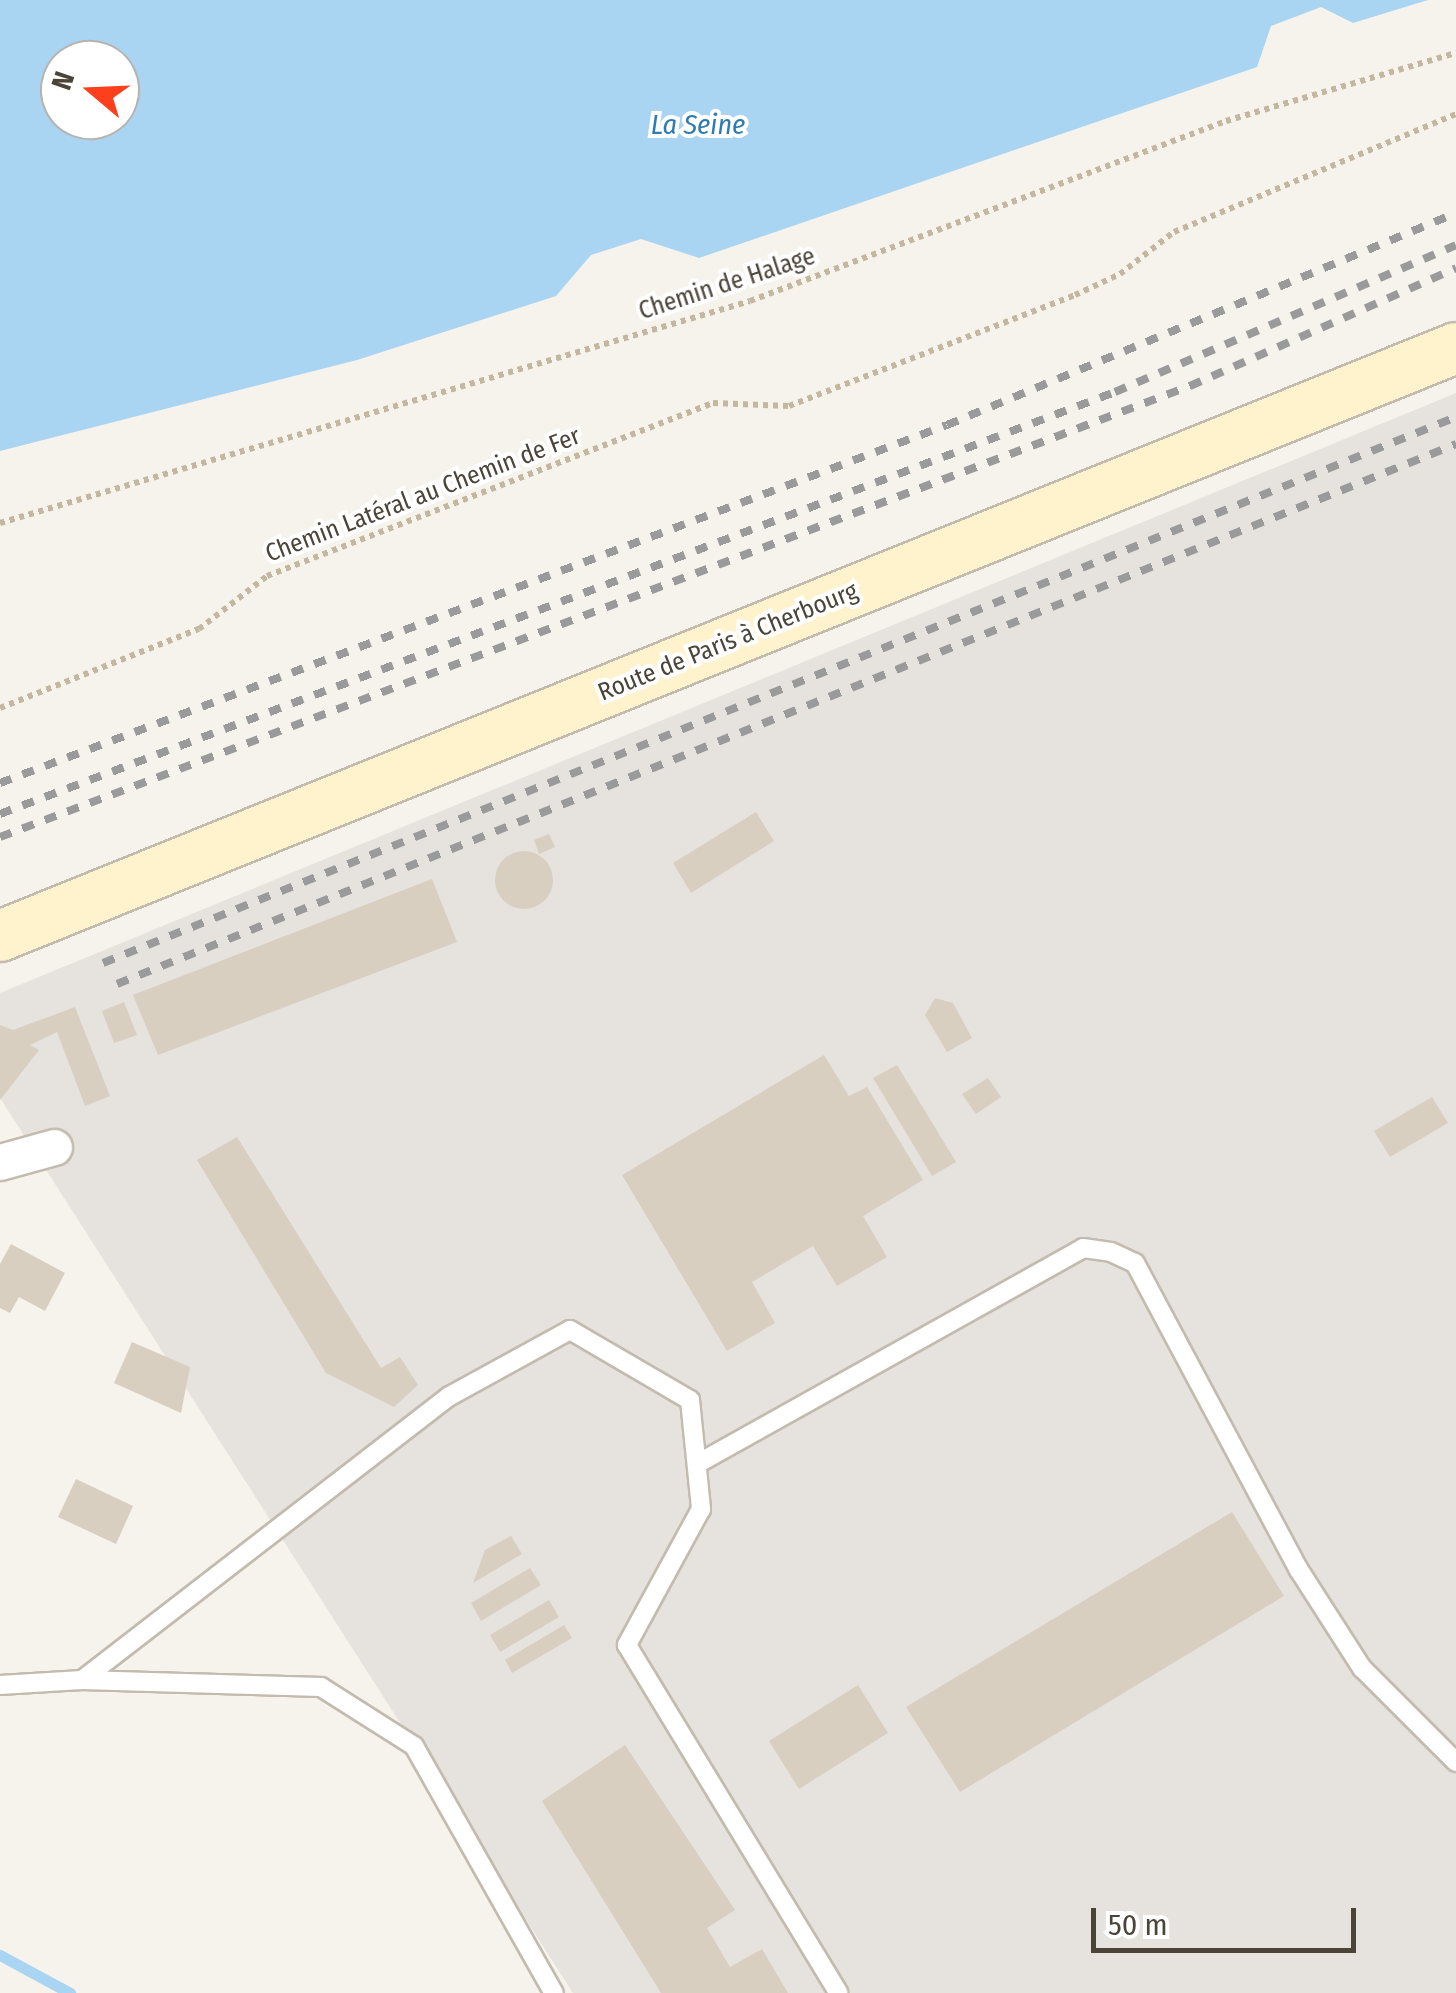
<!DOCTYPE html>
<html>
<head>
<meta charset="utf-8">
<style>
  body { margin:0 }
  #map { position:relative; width:1456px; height:1993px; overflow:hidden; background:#f6f3ec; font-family:"Fira Sans Condensed",sans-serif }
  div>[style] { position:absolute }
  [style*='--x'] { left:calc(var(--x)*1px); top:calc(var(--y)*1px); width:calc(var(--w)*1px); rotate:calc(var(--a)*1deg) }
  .industrial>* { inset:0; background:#e6e2dd }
  .water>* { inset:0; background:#a9d4f2 }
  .stream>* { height:11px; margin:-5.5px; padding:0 5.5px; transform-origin:5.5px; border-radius:5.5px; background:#a9d4f2 }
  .building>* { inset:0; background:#d8cfc1 }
  .round { border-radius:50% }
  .path>* { height:6px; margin-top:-3px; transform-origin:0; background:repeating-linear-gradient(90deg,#c4b79f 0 5px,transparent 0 10px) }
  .roads { filter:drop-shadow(2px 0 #c2bbae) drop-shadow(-2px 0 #c2bbae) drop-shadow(0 2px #c2bbae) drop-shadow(0 -2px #c2bbae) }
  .service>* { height:18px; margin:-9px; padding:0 9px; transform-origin:9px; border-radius:9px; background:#fff }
  .minor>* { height:35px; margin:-17.5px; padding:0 17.5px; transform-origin:17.5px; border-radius:17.5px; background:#fff }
  .secondary>* { height:50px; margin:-25px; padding:0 25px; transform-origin:25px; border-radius:25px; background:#fff3cd }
  .rail>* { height:8px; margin-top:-4px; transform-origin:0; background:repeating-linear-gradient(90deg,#9a9a9a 0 12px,transparent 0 24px) }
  span { translate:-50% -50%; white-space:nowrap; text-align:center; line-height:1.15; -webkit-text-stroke:8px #fff; paint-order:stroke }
  .street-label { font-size:25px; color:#4b4439 }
  .water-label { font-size:28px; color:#2e7ab2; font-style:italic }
  .north { position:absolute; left:40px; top:40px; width:100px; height:100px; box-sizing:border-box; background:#fff; border:2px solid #b7b4b0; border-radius:50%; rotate:289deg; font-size:28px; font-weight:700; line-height:40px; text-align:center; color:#4b4439 }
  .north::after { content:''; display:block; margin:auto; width:35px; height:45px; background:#fc3f1d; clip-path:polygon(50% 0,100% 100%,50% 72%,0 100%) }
  .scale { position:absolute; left:1091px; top:1908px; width:265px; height:45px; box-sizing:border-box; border:5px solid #4b4439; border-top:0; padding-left:12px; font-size:30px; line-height:35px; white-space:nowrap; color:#4b4439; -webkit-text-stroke:8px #fff; paint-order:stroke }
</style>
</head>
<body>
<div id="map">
  <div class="industrial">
    <i style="clip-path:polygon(1456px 393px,1456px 1993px,573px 1993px,0 1098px,0 993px)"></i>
  </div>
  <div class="water">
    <i style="clip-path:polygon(evenodd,0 0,1428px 0,1353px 23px,1321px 7px,1271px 26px,1257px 67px,699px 258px,641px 239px,591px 255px,556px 296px,357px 360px,0 451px,0 0,120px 60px,120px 120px,60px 120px,60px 60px,120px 60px)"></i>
  </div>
  <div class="stream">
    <i style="--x:0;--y:1955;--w:80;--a:28.5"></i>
  </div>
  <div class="building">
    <i style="clip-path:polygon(756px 812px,774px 841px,691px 893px,673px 863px)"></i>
    <i style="clip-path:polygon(549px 834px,555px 847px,539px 854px,534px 840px)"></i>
    <i class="round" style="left:495px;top:851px;width:58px;height:58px"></i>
    <i style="clip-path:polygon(432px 879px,457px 942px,158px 1055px,133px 995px)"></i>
    <i style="clip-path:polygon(935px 998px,953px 1003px,972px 1038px,947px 1052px,925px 1015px)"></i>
    <i style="clip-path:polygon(124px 1002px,137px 1035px,114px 1043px,102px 1011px)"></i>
    <i style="clip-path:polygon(75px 1007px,110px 1096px,85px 1106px,57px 1032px,30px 1045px,39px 1050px,0 1100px,0 1025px,13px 1030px)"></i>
    <i style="clip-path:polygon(824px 1055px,849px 1096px,867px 1087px,923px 1180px,863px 1216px,887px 1257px,837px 1286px,813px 1246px,752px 1282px,775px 1323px,727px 1351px,622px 1175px)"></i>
    <i style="clip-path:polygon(897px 1065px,956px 1162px,932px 1176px,873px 1078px)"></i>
    <i style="clip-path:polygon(988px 1078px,1001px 1097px,976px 1114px,962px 1094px)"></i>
    <i style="clip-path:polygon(1432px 1097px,1448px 1123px,1390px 1157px,1374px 1131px)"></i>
    <i style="clip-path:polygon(237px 1137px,381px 1368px,400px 1357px,418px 1385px,394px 1407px,326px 1373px,197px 1160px)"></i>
    <i style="clip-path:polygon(11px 1244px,65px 1273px,45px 1311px,19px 1297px,10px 1313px,0 1308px,0 1264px)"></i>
    <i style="clip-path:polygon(132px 1342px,190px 1367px,181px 1413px,114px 1383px)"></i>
    <i style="clip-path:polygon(76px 1479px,133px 1506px,116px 1544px,58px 1517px)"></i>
    <i style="clip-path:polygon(1232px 1512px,1284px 1596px,960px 1792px,906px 1707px)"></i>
    <i style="clip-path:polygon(511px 1536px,522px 1554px,473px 1583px,485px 1550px)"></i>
    <i style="clip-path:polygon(530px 1568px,541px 1585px,481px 1621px,471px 1603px)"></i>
    <i style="clip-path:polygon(549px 1600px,559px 1617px,500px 1652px,490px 1635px)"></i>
    <i style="clip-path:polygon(564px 1625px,572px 1638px,512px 1673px,505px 1660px)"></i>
    <i style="clip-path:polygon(858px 1685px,888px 1733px,799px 1789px,769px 1741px)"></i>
    <i style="clip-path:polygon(625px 1745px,735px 1910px,707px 1928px,730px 1967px,762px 1949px,788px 1993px,661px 1993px,542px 1801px)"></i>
  </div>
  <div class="path">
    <i style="--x:0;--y:523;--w:782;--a:-16.49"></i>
    <i style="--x:750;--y:301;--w:509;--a:-20.71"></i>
    <i style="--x:1226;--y:121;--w:240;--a:-16.5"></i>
    <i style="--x:0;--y:708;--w:214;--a:-21.7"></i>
    <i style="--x:199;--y:629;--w:86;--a:-37.9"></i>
    <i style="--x:267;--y:576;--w:478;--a:-21.2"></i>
    <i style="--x:713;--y:403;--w:76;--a:2.3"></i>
    <i style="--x:789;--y:406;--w:307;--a:-21.2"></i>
    <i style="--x:1075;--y:295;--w:50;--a:-25"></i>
    <i style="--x:1120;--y:274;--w:68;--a:-37.9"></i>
    <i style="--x:1174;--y:232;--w:306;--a:-22.7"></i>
  </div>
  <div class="roads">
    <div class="service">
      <i style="--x:697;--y:1464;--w:442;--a:-29.2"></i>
      <i style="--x:1083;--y:1248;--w:28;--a:8"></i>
      <i style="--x:1111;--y:1252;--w:26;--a:25"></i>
      <i style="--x:1135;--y:1263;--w:348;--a:61.9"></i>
      <i style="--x:1299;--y:1570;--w:117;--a:57.3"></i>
      <i style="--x:1362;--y:1668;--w:133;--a:45"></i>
      <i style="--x:82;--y:1680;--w:239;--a:1.7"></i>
      <i style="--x:321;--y:1687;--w:110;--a:32.4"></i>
      <i style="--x:414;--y:1746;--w:284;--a:60.5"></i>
      <i style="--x:0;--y:1685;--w:82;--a:-3.5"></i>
      <i style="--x:82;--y:1680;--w:463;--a:-37.7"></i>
      <i style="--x:448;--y:1397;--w:139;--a:-28.8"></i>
      <i style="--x:570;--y:1330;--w:139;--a:30.3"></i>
      <i style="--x:690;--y:1400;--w:110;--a:84.2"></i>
      <i style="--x:701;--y:1509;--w:155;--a:118.6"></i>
      <i style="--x:627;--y:1645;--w:407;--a:58.7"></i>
    </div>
    <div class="minor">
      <i style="--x:0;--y:1162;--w:56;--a:-15.5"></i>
    </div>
    <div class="secondary">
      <i style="--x:0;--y:936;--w:1570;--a:-21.99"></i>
    </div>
  </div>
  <div class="rail">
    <i style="--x:0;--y:783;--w:1012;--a:-20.71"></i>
    <i style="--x:947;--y:425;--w:551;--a:-22.61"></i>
    <i style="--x:0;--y:814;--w:1192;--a:-20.73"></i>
    <i style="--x:1115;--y:392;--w:371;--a:-23.3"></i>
    <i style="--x:0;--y:837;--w:1273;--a:-20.76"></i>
    <i style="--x:1190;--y:386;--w:291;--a:-23.9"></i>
    <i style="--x:103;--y:963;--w:1459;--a:-21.98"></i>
    <i style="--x:117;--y:984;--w:1444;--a:-21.96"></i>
  </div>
  <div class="street-label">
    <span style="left:727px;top:284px;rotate:-18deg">Chemin de Halage</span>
    <span style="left:423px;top:495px;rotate:-21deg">Chemin Latéral au Chemin de Fer</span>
    <span style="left:728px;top:642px;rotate:-22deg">Route de Paris à Cherbourg</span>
  </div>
  <div class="water-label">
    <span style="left:698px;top:125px">La Seine</span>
  </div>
  <div class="north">N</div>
  <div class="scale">50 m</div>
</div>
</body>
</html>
